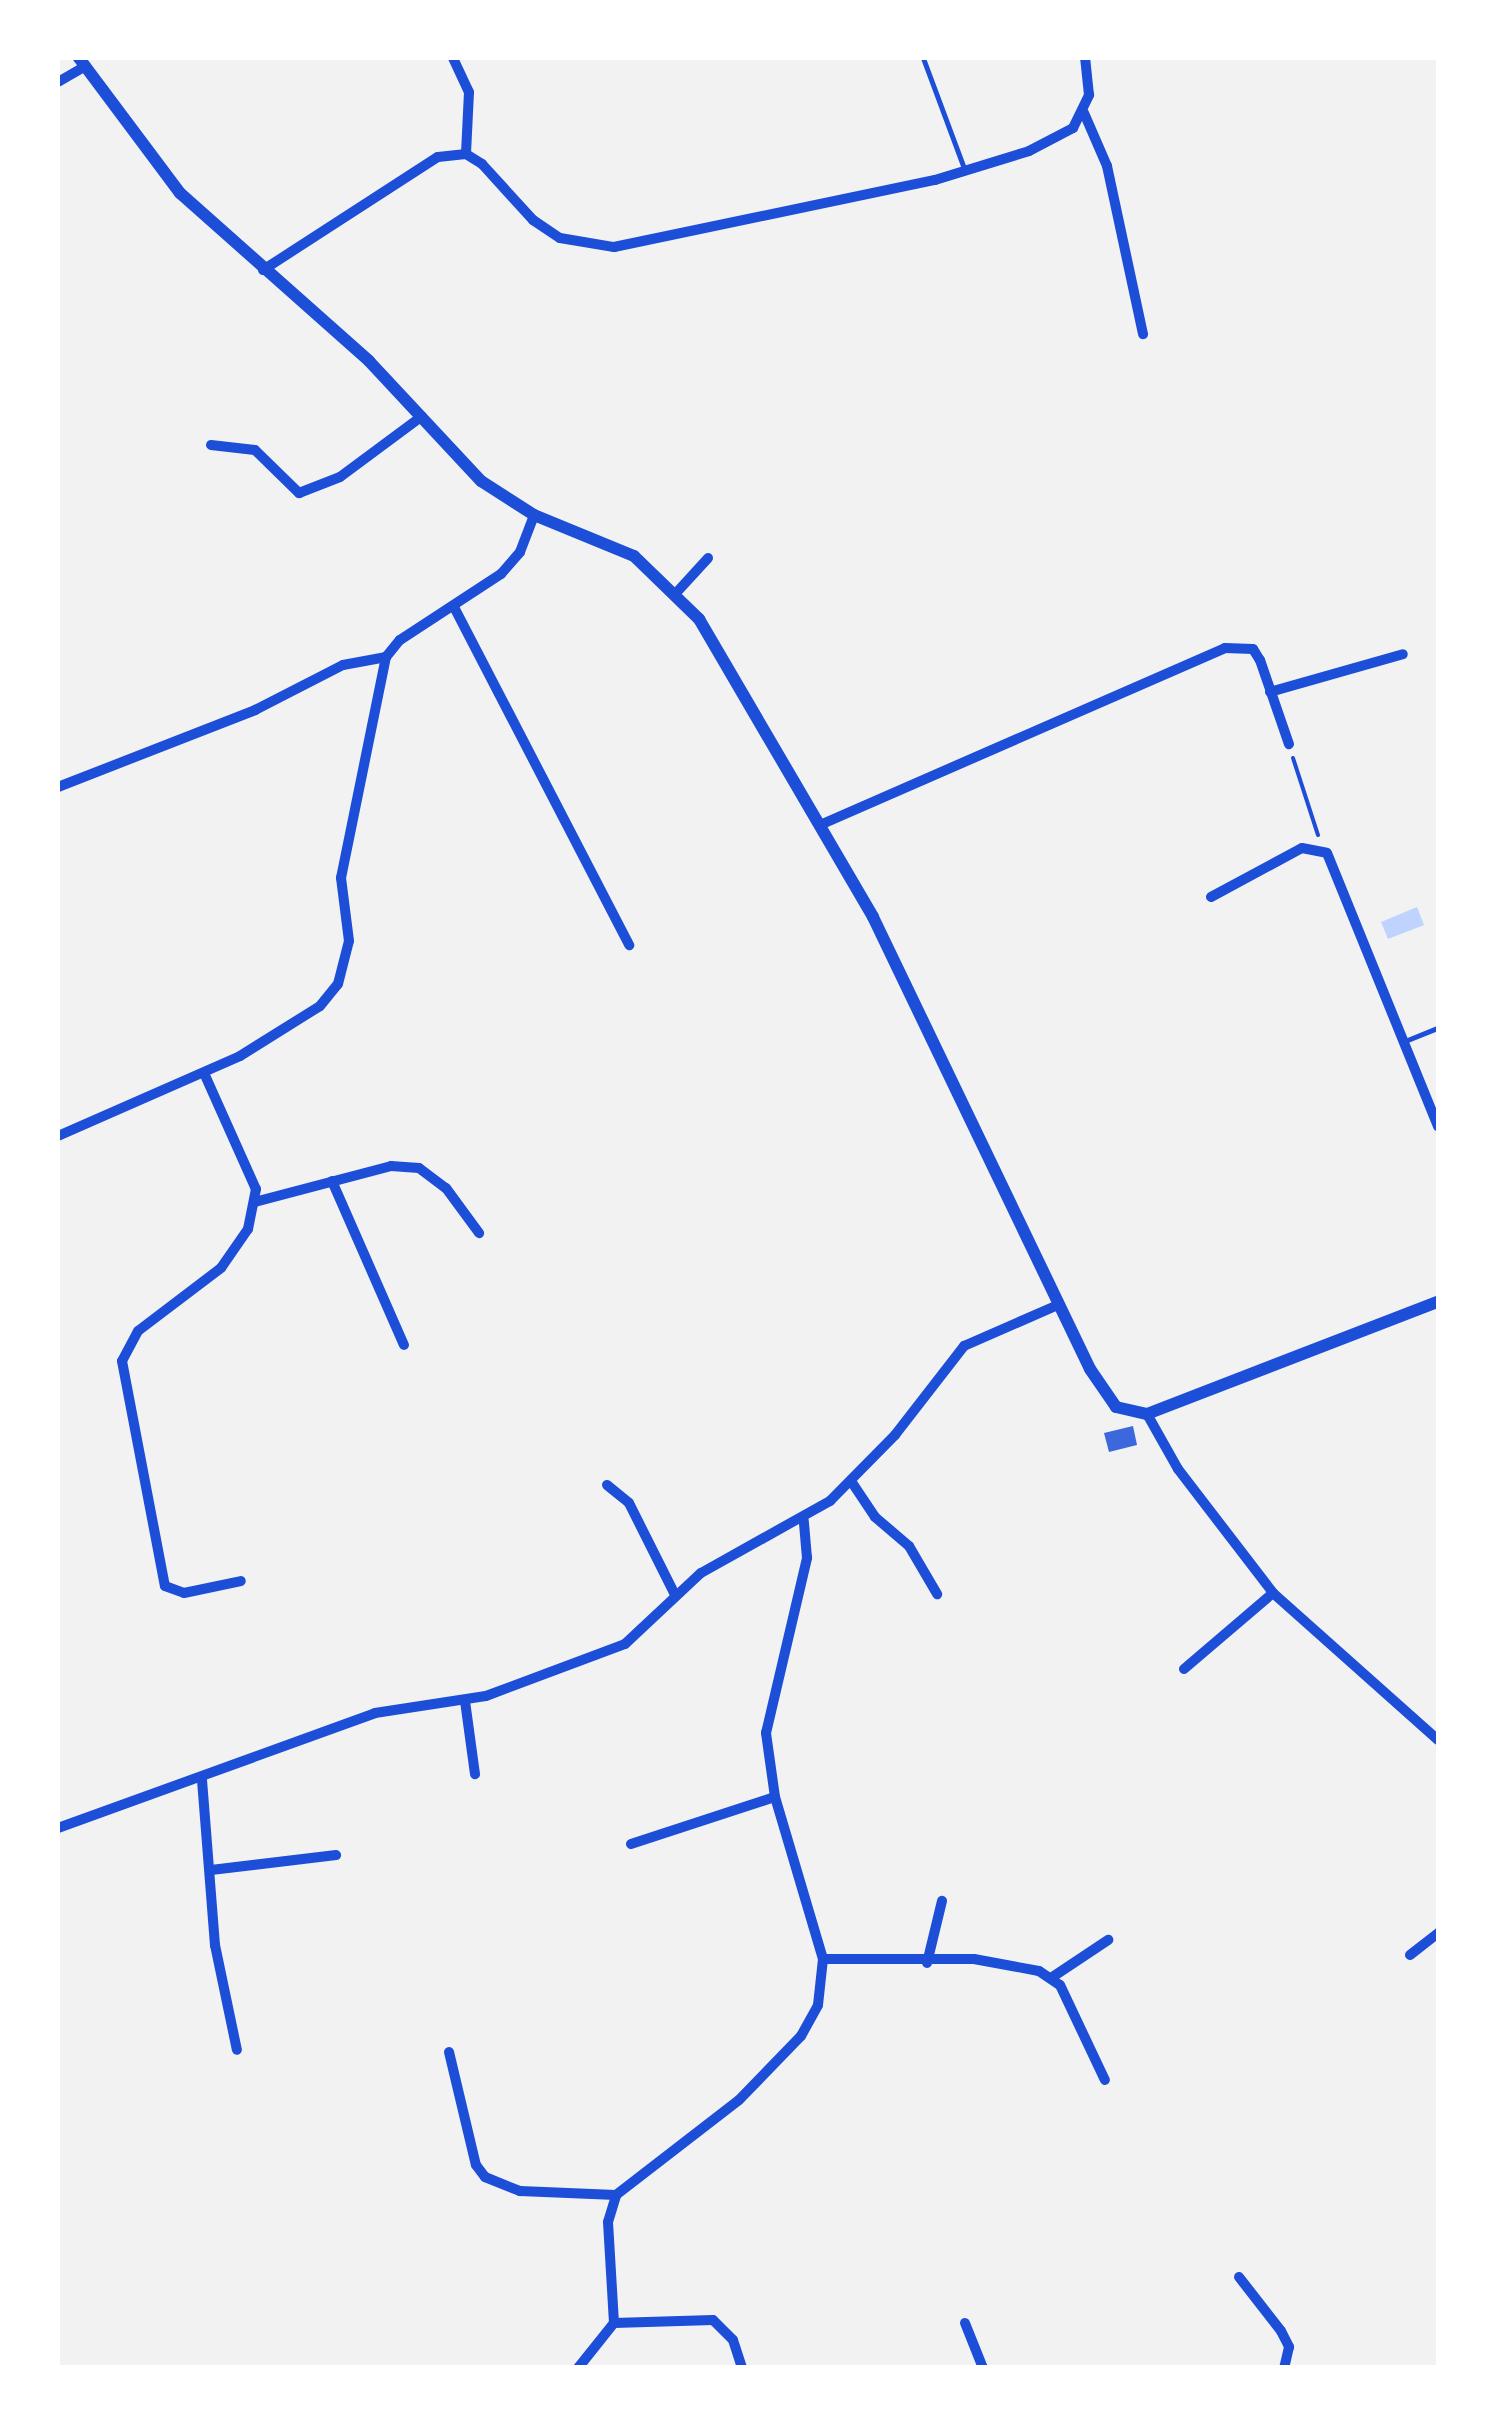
<!DOCTYPE html>
<html>
<head>
<meta charset="utf-8">
<style>
  body { margin:0 }
  #map { position:relative; width:1496px; height:2425px; overflow:hidden; background:#f2f2f2; font-family:Quicksand,sans-serif }
  div>[style] { position:absolute }
  [style*='--x'] { left:calc(var(--x)*1px); top:calc(var(--y)*1px); width:calc(var(--w)*1px); rotate:calc(var(--a)*1deg) }
  .water>* { inset:0; background:#bfd3fe }
  .building>* { inset:0; background:#3d67dc }
  .path>* { height:4px; margin:-2px; padding:0 2px; transform-origin:2px; border-radius:2px; background:#1d4ed8 }
  .service>* { height:5px; margin:-2.5px; padding:0 2.5px; transform-origin:2.5px; border-radius:2.5px; background:#1d4ed8 }
  .minor>* { height:10px; margin:-5px; padding:0 5px; transform-origin:5px; border-radius:5px; background:#1d4ed8 }
  .tertiary>* { height:12px; margin:-6px; padding:0 6px; transform-origin:6px; border-radius:6px; background:#1d4ed8 }
  span { translate:-50% -50%; white-space:nowrap; text-align:center; line-height:1.15; -webkit-text-stroke:8px #fff; paint-order:stroke }
  .frame { position:absolute; inset:0; border:60px solid #fff; pointer-events:none }
</style>
</head>
<body>
<div id="map">
  <div class="water">
    <i style="clip-path:polygon(1417px 907px,1424px 925px,1388px 939px,1381px 922px)"></i>
  </div>
  <div class="building">
    <i style="clip-path:polygon(1133px 1426px,1137px 1445px,1109px 1452px,1104px 1433px)"></i>
  </div>
  <div class="path">
    <i style="--x:1293;--y:758;--w:81;--a:72"></i>
  </div>
  <div class="service">
    <i style="--x:923;--y:58;--w:121;--a:69.6"></i>
    <i style="--x:1405;--y:1041;--w:35;--a:-22"></i>
  </div>
  <div class="minor">
    <i style="--x:453;--y:58;--w:38;--a:65"></i>
    <i style="--x:469;--y:92;--w:62;--a:92.8"></i>
    <i style="--x:58;--y:82;--w:32;--a:-30"></i>
    <i style="--x:1084;--y:113;--w:58;--a:66.5"></i>
    <i style="--x:1107;--y:166;--w:172;--a:77.9"></i>
    <i style="--x:263;--y:270;--w:208;--a:-32.9"></i>
    <i style="--x:438;--y:157;--w:28;--a:-6"></i>
    <i style="--x:466;--y:154;--w:19;--a:32"></i>
    <i style="--x:482;--y:164;--w:76;--a:47.7"></i>
    <i style="--x:533;--y:220;--w:32;--a:34"></i>
    <i style="--x:560;--y:238;--w:55;--a:9.5"></i>
    <i style="--x:614;--y:247;--w:328;--a:-11.8"></i>
    <i style="--x:935;--y:180;--w:98;--a:-17.1"></i>
    <i style="--x:1029;--y:151;--w:50;--a:-27.6"></i>
    <i style="--x:1073;--y:128;--w:37;--a:-64"></i>
    <i style="--x:1089;--y:95;--w:37;--a:-96"></i>
    <i style="--x:211;--y:445;--w:44;--a:6.5"></i>
    <i style="--x:255;--y:450;--w:62;--a:44.3"></i>
    <i style="--x:299;--y:493;--w:44;--a:-21.3"></i>
    <i style="--x:340;--y:477;--w:102;--a:-36.6"></i>
    <i style="--x:677;--y:592;--w:46;--a:-47.6"></i>
    <i style="--x:454;--y:607;--w:381;--a:62.6"></i>
    <i style="--x:1270;--y:692;--w:138;--a:-15.9"></i>
    <i style="--x:58;--y:787;--w:212;--a:-21.3"></i>
    <i style="--x:255;--y:710;--w:99;--a:-27.1"></i>
    <i style="--x:343;--y:665;--w:44;--a:-10.5"></i>
    <i style="--x:820;--y:825;--w:442;--a:-23.6"></i>
    <i style="--x:1225;--y:648;--w:28;--a:2"></i>
    <i style="--x:1253;--y:649;--w:13;--a:58"></i>
    <i style="--x:1260;--y:660;--w:89;--a:71"></i>
    <i style="--x:1211;--y:897;--w:103;--a:-28.3"></i>
    <i style="--x:1302;--y:848;--w:25;--a:11"></i>
    <i style="--x:1327;--y:853;--w:295;--a:67.9"></i>
    <i style="--x:204;--y:1073;--w:127;--a:65.9"></i>
    <i style="--x:256;--y:1189;--w:41;--a:101.3"></i>
    <i style="--x:248;--y:1229;--w:47;--a:124.7"></i>
    <i style="--x:221;--y:1268;--w:104;--a:142.8"></i>
    <i style="--x:138;--y:1331;--w:34;--a:118"></i>
    <i style="--x:122;--y:1361;--w:229;--a:79.2"></i>
    <i style="--x:165;--y:1586;--w:20;--a:20"></i>
    <i style="--x:184;--y:1593;--w:58;--a:-11.9"></i>
    <i style="--x:58;--y:1136;--w:199;--a:-23.7"></i>
    <i style="--x:240;--y:1056;--w:94;--a:-32"></i>
    <i style="--x:320;--y:1006;--w:28;--a:-51"></i>
    <i style="--x:338;--y:984;--w:44;--a:-75.7"></i>
    <i style="--x:349;--y:941;--w:64;--a:-97.2"></i>
    <i style="--x:341;--y:878;--w:226;--a:-78.5"></i>
    <i style="--x:386;--y:657;--w:22;--a:-51"></i>
    <i style="--x:400;--y:640;--w:121;--a:-33.2"></i>
    <i style="--x:501;--y:574;--w:29;--a:-49"></i>
    <i style="--x:520;--y:552;--w:40;--a:-69"></i>
    <i style="--x:332;--y:1181;--w:179;--a:66.3"></i>
    <i style="--x:255;--y:1202;--w:141;--a:-14.8"></i>
    <i style="--x:391;--y:1166;--w:28;--a:4"></i>
    <i style="--x:419;--y:1168;--w:34;--a:37"></i>
    <i style="--x:446;--y:1188;--w:56;--a:53.7"></i>
    <i style="--x:1147;--y:1414;--w:63;--a:60.6"></i>
    <i style="--x:1178;--y:1469;--w:156;--a:52.5"></i>
    <i style="--x:1273;--y:1593;--w:221;--a:41.7"></i>
    <i style="--x:851;--y:1481;--w:43;--a:56.3"></i>
    <i style="--x:875;--y:1517;--w:45;--a:40.5"></i>
    <i style="--x:909;--y:1546;--w:56;--a:59.7"></i>
    <i style="--x:607;--y:1485;--w:28;--a:39"></i>
    <i style="--x:629;--y:1503;--w:103;--a:63.4"></i>
    <i style="--x:1184;--y:1669;--w:117;--a:-40.5"></i>
    <i style="--x:465;--y:1701;--w:74;--a:82.2"></i>
    <i style="--x:202;--y:1780;--w:166;--a:85.5"></i>
    <i style="--x:215;--y:1945;--w:107;--a:78.2"></i>
    <i style="--x:58;--y:1828;--w:337;--a:-19.9"></i>
    <i style="--x:375;--y:1713;--w:112;--a:-8.7"></i>
    <i style="--x:486;--y:1696;--w:148;--a:-20.5"></i>
    <i style="--x:625;--y:1644;--w:104;--a:-43.1"></i>
    <i style="--x:701;--y:1573;--w:148;--a:-29.2"></i>
    <i style="--x:830;--y:1501;--w:93;--a:-45.4"></i>
    <i style="--x:895;--y:1435;--w:113;--a:-52.2"></i>
    <i style="--x:964;--y:1346;--w:103;--a:-23.6"></i>
    <i style="--x:631;--y:1844;--w:151;--a:-18.1"></i>
    <i style="--x:211;--y:1870;--w:126;--a:-6.8"></i>
    <i style="--x:1410;--y:1955;--w:36;--a:-38"></i>
    <i style="--x:823;--y:1959;--w:151;--a:0"></i>
    <i style="--x:974;--y:1959;--w:66;--a:10.5"></i>
    <i style="--x:1039;--y:1971;--w:25;--a:34"></i>
    <i style="--x:1060;--y:1985;--w:105;--a:64.7"></i>
    <i style="--x:927;--y:1963;--w:64;--a:-76.4"></i>
    <i style="--x:1051;--y:1978;--w:69;--a:-33.7"></i>
    <i style="--x:449;--y:2052;--w:116;--a:76.6"></i>
    <i style="--x:476;--y:2165;--w:15;--a:53"></i>
    <i style="--x:485;--y:2177;--w:38;--a:22"></i>
    <i style="--x:520;--y:2191;--w:96;--a:2.4"></i>
    <i style="--x:1239;--y:2277;--w:68;--a:52.1"></i>
    <i style="--x:1281;--y:2331;--w:18;--a:63"></i>
    <i style="--x:1289;--y:2347;--w:22;--a:103"></i>
    <i style="--x:614;--y:2323;--w:99;--a:-1.7"></i>
    <i style="--x:713;--y:2320;--w:28;--a:45"></i>
    <i style="--x:733;--y:2340;--w:29;--a:72"></i>
    <i style="--x:965;--y:2323;--w:48;--a:68.2"></i>
    <i style="--x:578;--y:2368;--w:58;--a:-51.3"></i>
    <i style="--x:614;--y:2323;--w:101;--a:-93.4"></i>
    <i style="--x:608;--y:2222;--w:28;--a:-73"></i>
    <i style="--x:616;--y:2195;--w:155;--a:-37.7"></i>
    <i style="--x:739;--y:2100;--w:89;--a:-45.9"></i>
    <i style="--x:801;--y:2036;--w:35;--a:-61"></i>
    <i style="--x:818;--y:2005;--w:46;--a:-83.8"></i>
    <i style="--x:823;--y:1959;--w:169;--a:-106.5"></i>
    <i style="--x:775;--y:1797;--w:65;--a:-98"></i>
    <i style="--x:766;--y:1733;--w:180;--a:-76.8"></i>
    <i style="--x:807;--y:1558;--w:38;--a:-95"></i>
  </div>
  <div class="tertiary">
    <i style="--x:79;--y:58;--w:169;--a:53.2"></i>
    <i style="--x:180;--y:193;--w:253;--a:41.6"></i>
    <i style="--x:369;--y:361;--w:164;--a:47"></i>
    <i style="--x:481;--y:481;--w:63;--a:32.7"></i>
    <i style="--x:534;--y:515;--w:108;--a:22.3"></i>
    <i style="--x:634;--y:556;--w:91;--a:44.1"></i>
    <i style="--x:699;--y:619;--w:345;--a:59.7"></i>
    <i style="--x:873;--y:917;--w:501;--a:64.35"></i>
    <i style="--x:1090;--y:1369;--w:46;--a:55.6"></i>
    <i style="--x:1116;--y:1407;--w:32;--a:13"></i>
    <i style="--x:1147;--y:1414;--w:312;--a:-21.1"></i>
  </div>
  <div class="frame"></div>
</div>
</body>
</html>
